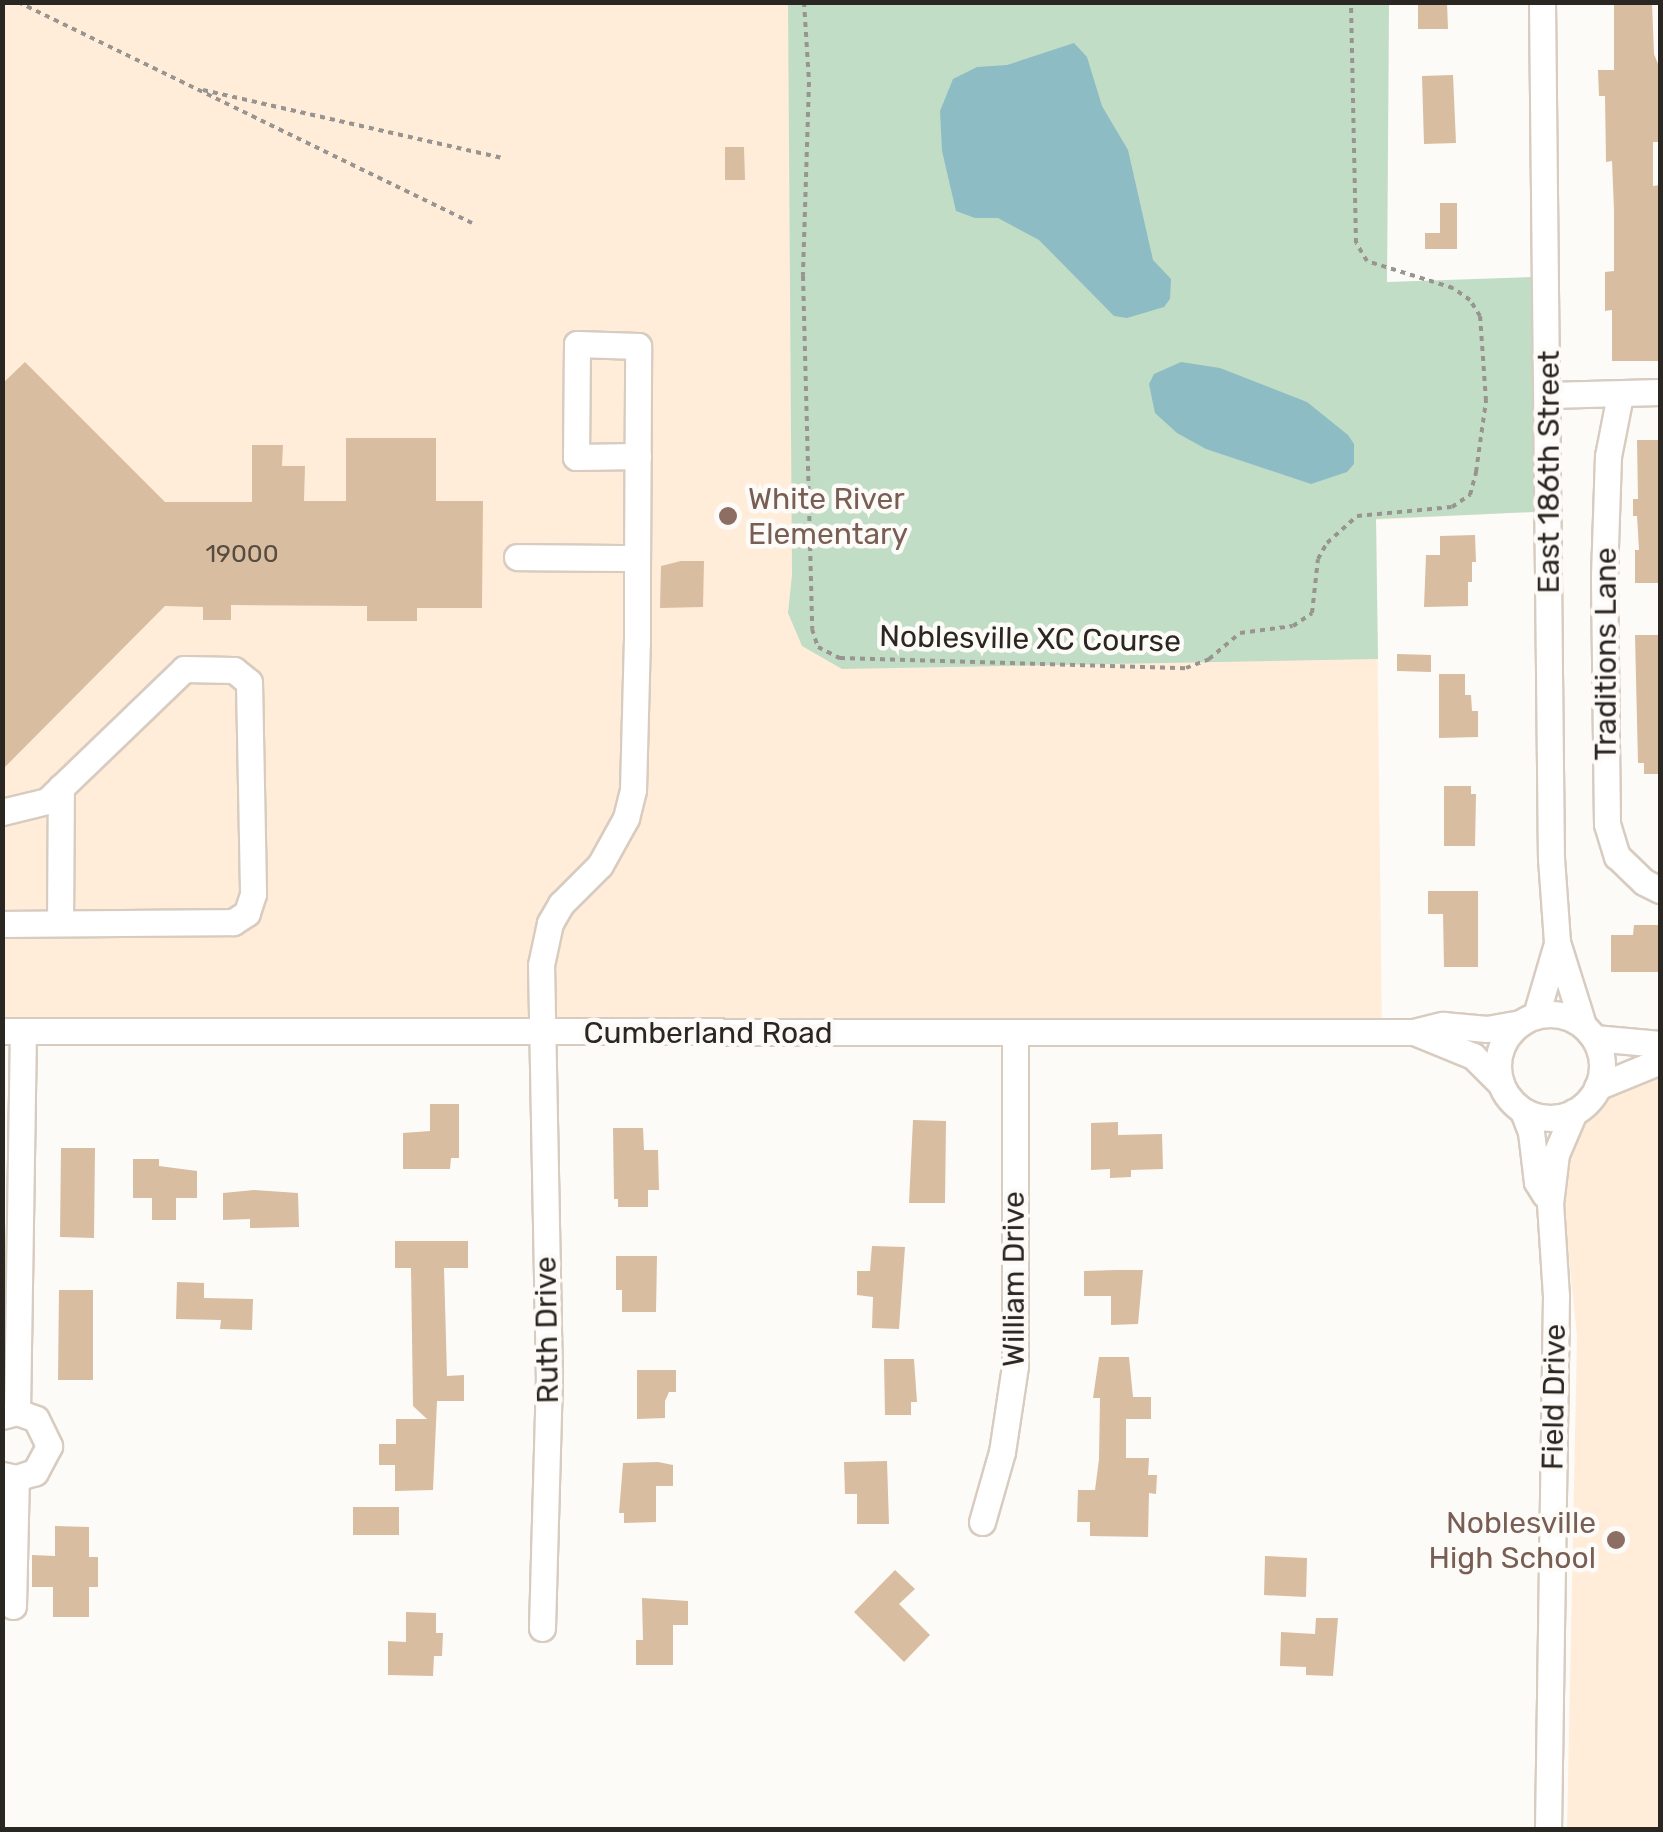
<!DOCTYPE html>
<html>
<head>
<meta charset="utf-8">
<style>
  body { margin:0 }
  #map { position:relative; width:1663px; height:1832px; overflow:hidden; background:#fdfbf8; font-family:Rubik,sans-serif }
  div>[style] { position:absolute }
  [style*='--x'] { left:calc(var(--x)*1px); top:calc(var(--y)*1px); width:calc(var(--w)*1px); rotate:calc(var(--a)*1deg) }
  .built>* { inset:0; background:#ffedda }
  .green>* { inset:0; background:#c2ddc5 }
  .water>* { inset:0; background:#8dbcc4 }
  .building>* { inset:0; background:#d8bda0 }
  .path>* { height:4px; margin-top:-2px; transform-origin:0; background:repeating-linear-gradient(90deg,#989591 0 5px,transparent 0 10px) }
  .roads { filter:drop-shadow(2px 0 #d8ccc0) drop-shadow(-2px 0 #d8ccc0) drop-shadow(0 2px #d8ccc0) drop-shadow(0 -2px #d8ccc0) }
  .minor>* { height:25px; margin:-12.5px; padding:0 12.5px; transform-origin:12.5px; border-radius:12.5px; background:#fff }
  .minor>.ring { margin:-12.5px; padding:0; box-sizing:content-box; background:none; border:25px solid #fff; border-radius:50% }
  .dots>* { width:28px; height:28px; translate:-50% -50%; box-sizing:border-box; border:5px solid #fdfbf8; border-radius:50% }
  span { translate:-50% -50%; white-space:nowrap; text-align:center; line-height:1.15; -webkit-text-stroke:9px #fdfbf8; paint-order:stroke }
  .number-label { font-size:25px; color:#564c41 }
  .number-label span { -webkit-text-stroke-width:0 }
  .street-label { font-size:30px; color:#2a2621 }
  .education-label { font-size:30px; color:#785e54 }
  .left { translate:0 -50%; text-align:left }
  .right { translate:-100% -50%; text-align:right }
  .frame { position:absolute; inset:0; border:5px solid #2a2621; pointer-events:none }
</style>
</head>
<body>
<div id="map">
  <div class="built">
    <i style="clip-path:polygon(2px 3px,1389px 3px,1387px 282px,1533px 512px,1376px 520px,1382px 1030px,3px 1031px)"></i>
    <i style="clip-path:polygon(1660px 1070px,1660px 1829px,1567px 1829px,1577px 1337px,1560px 1168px,1580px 1124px,1596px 1107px,1624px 1085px)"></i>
  </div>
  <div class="green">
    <i style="clip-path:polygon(788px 3px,1389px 3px,1387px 282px,1533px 277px,1533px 512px,1376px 519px,1378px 659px,842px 669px,802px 646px,788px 613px,792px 575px)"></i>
  </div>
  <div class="water">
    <i style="clip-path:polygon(1074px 43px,1087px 57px,1102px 106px,1128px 150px,1153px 260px,1171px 279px,1170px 299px,1164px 307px,1127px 318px,1114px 316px,1039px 240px,998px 218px,975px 218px,956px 211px,942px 151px,940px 111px,953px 79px,977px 67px,1007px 65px)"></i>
    <i style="clip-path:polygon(1181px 362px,1220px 368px,1307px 402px,1348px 435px,1354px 444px,1354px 464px,1347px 472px,1311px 484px,1206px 449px,1177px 433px,1155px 413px,1149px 384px,1154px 374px)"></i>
  </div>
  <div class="building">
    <i style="clip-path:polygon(1418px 2px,1447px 2px,1448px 29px,1418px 29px)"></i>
    <i style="clip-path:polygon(1614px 2px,1652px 2px,1654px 54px,1660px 69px,1659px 142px,1653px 142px,1653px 186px,1660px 185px,1658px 361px,1612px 361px,1612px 310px,1605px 311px,1605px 272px,1614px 271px,1614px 210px,1612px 161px,1606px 162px,1605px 96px,1599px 96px,1598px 70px,1614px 70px)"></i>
    <i style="clip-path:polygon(1453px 75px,1456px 143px,1424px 144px,1422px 76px)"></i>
    <i style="clip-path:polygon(725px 147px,744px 147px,745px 180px,725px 180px)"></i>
    <i style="clip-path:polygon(1440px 203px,1457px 203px,1457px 249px,1425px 249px,1425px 233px,1440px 233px)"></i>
    <i style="clip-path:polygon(25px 362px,165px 502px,252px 502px,252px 445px,283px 445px,282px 466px,305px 466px,304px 501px,346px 501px,346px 438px,436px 438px,436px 501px,483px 501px,482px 608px,417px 608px,417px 621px,367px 621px,367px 606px,231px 605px,231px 620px,203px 620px,203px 607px,165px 606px,2px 770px,2px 384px)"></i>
    <i style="clip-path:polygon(1637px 440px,1660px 440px,1660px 583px,1635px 583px,1635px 550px,1639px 550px,1637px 516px,1633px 516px,1633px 499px,1638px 499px)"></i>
    <i style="clip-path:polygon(1475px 535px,1476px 562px,1472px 562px,1472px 582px,1468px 582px,1468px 606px,1424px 607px,1426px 555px,1440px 555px,1440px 536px)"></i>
    <i style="clip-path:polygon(681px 561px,704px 561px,703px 607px,660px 608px,661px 566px)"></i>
    <i style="clip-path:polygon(1635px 635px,1660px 635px,1660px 774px,1644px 774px,1644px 763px,1638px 763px)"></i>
    <i style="clip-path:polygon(1397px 654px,1431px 655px,1431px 672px,1397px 671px)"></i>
    <i style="clip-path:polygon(1439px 674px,1465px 674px,1465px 695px,1471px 695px,1472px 711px,1478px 711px,1478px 737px,1439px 738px)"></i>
    <i style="clip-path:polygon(1444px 786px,1471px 786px,1471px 794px,1476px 794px,1475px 846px,1444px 846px)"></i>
    <i style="clip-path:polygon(1428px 891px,1478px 891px,1478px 967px,1444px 967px,1443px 914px,1428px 914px)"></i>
    <i style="clip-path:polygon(1634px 925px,1660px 925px,1660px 972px,1611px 972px,1611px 935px,1633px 935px)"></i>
    <i style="clip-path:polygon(430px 1104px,459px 1104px,459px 1158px,451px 1158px,450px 1169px,403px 1169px,403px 1133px,430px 1131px)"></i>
    <i style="clip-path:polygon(913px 1120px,946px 1121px,945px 1203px,909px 1203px)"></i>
    <i style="clip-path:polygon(1118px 1122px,1118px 1135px,1162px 1134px,1163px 1169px,1131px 1170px,1131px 1177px,1110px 1178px,1110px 1169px,1091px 1170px,1091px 1123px)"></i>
    <i style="clip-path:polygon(613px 1128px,643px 1128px,644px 1150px,658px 1150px,659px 1190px,648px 1190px,648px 1207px,618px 1207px,618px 1199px,614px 1199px)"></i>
    <i style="clip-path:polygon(61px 1148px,95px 1148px,94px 1238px,60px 1237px)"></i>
    <i style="clip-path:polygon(133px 1159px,159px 1159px,159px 1166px,197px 1171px,197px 1198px,176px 1198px,176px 1220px,152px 1220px,152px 1198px,133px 1198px)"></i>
    <i style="clip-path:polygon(254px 1190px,298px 1193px,299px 1227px,250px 1228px,250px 1219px,223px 1220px,223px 1193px)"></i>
    <i style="clip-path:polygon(395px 1241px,468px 1241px,468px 1268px,444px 1268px,447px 1376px,464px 1375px,464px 1401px,437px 1401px,433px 1490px,395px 1491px,395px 1465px,379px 1465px,379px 1444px,396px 1444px,396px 1419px,427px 1419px,413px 1406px,411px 1268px,395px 1268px)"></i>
    <i style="clip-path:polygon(872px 1246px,905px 1247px,899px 1329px,872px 1328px,873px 1297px,857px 1295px,857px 1271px,870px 1271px)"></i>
    <i style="clip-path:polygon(616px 1256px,657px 1256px,656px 1312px,622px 1312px,622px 1290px,616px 1290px)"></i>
    <i style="clip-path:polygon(1116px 1270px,1143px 1270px,1138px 1324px,1111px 1325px,1111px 1296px,1084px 1296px,1084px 1271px)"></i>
    <i style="clip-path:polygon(177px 1282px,204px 1283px,204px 1298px,253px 1299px,252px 1330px,220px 1329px,221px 1320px,176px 1319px)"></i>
    <i style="clip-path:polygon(59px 1290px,93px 1290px,93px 1380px,58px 1380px)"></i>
    <i style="clip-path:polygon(1099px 1357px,1129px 1357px,1133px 1397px,1151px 1397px,1151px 1419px,1126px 1419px,1126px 1458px,1149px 1458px,1148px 1475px,1157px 1475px,1156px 1494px,1149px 1493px,1148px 1537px,1090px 1536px,1090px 1522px,1077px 1522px,1078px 1490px,1095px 1490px,1099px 1459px,1100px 1398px,1093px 1398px)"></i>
    <i style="clip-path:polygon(884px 1359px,914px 1359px,917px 1402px,911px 1402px,911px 1415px,885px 1415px)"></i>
    <i style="clip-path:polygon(637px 1370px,676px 1370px,676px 1392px,669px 1392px,665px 1401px,665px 1418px,637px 1419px)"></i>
    <i style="clip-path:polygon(887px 1461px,889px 1524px,857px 1524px,857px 1494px,845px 1494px,844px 1462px)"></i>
    <i style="clip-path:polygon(658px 1462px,673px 1465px,673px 1486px,656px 1486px,656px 1522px,624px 1523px,624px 1513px,619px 1513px,623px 1463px)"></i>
    <i style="clip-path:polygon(353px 1507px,399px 1507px,399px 1535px,353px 1535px)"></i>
    <i style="clip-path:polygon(55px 1526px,89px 1527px,89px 1557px,98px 1557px,98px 1587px,89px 1587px,89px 1617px,53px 1617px,53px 1587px,32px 1587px,32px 1555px,55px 1556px)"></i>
    <i style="clip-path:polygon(1265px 1556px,1307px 1558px,1306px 1597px,1264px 1595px)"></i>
    <i style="clip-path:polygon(895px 1570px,915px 1589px,899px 1604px,930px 1635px,904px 1662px,854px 1612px)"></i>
    <i style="clip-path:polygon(642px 1598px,688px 1601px,688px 1625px,673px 1625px,673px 1665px,636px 1665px,636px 1640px,643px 1640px)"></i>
    <i style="clip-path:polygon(406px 1612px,436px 1613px,436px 1633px,443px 1633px,442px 1656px,434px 1656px,433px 1676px,388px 1675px,388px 1641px,406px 1642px)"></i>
    <i style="clip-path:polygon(1316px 1618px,1338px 1618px,1333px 1676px,1306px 1675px,1306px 1667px,1280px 1666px,1281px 1632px,1315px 1634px)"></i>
  </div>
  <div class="path">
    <i style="--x:18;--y:2;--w:505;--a:25.96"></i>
    <i style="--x:804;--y:2;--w:80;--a:86.4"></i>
    <i style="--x:809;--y:82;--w:194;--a:91.8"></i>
    <i style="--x:803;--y:276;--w:353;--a:88.5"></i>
    <i style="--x:812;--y:629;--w:19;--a:72"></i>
    <i style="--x:818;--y:647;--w:25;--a:27"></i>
    <i style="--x:840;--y:658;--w:346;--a:1.7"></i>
    <i style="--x:1186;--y:668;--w:25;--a:-21"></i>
    <i style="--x:1209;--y:659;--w:40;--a:-40"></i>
    <i style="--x:1240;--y:633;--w:53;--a:-7.5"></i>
    <i style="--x:1293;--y:626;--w:23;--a:-34"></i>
    <i style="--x:1312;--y:613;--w:54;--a:-83.7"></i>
    <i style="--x:1318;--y:559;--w:18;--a:-61"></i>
    <i style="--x:1327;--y:543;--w:40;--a:-42"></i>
    <i style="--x:1357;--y:516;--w:95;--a:-5.4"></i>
    <i style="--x:1452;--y:507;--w:22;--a:-34"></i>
    <i style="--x:1470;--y:495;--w:24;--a:-75"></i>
    <i style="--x:1476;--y:472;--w:72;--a:-82"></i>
    <i style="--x:1486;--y:401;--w:85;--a:-94"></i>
    <i style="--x:1480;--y:316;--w:19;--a:-122"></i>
    <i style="--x:1470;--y:300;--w:21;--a:-145"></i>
    <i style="--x:1453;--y:288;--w:90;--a:-162.6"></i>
    <i style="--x:1367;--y:261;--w:21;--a:-121"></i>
    <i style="--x:1356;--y:243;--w:241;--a:-91.2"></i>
    <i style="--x:203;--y:90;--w:307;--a:12.8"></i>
  </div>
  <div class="roads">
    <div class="minor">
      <i style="--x:1542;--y:2;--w:856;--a:89.4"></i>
      <i style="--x:1551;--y:858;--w:84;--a:85.9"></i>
      <i style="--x:1557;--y:942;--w:87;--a:72.6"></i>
      <i style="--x:1549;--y:395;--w:111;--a:-1.5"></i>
      <i style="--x:1620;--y:395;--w:62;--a:101.1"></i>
      <i style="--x:1608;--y:456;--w:122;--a:91.9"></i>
      <i style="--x:1604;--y:578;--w:246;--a:89.3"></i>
      <i style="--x:1607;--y:824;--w:34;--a:73"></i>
      <i style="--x:1617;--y:856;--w:37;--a:44"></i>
      <i style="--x:1644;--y:882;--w:18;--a:27"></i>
      <i style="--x:517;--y:557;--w:120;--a:0.5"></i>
      <i style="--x:2;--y:812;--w:46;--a:-13.7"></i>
      <i style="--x:47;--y:801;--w:190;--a:-43.9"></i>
      <i style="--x:184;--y:669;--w:50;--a:1.1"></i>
      <i style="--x:234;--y:670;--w:19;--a:39"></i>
      <i style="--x:249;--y:682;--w:212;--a:88.9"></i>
      <i style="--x:253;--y:894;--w:20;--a:108"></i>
      <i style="--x:247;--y:913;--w:17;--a:147"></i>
      <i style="--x:233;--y:922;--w:231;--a:179.5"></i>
      <i style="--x:60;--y:923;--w:136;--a:-89.6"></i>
      <i class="ring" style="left:1498px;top:1014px;width:79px;height:79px"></i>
      <i style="--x:1536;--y:1015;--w:71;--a:-73.6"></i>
      <i style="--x:2;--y:1031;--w:1412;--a:0.04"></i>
      <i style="--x:1414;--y:1032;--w:30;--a:-14"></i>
      <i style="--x:1443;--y:1025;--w:44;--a:5.2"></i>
      <i style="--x:1487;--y:1029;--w:34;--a:-10"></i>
      <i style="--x:1414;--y:1032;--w:64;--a:22.1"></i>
      <i style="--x:1473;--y:1056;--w:40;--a:45"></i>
      <i style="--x:1594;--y:1038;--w:66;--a:5.2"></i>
      <i style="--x:1597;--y:1087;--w:68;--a:-22.4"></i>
      <i style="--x:1523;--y:1111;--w:22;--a:69"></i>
      <i style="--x:1531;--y:1132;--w:50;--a:83.2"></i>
      <i style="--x:1537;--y:1182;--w:15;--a:58"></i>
      <i style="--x:17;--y:1412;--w:381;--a:-89.1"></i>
      <i style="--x:2;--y:1416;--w:16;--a:-15"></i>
      <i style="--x:17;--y:1412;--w:20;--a:20"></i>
      <i style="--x:36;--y:1419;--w:30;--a:64"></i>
      <i style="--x:49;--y:1446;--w:30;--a:118"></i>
      <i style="--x:35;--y:1472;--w:20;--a:162"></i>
      <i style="--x:16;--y:1478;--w:14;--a:-168"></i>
      <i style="--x:982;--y:1522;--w:73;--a:-74.1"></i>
      <i style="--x:1002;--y:1452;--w:87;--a:-81.4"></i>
      <i style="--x:1015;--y:1366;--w:334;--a:-90"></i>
      <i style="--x:13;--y:1606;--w:128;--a:-88.7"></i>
      <i style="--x:542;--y:1628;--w:248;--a:-88.4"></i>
      <i style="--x:549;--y:1380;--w:415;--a:-91.1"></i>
      <i style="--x:541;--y:965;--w:43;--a:-77.9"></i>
      <i style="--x:550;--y:923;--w:22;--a:-60"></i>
      <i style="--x:561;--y:904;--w:55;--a:-45"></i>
      <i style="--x:600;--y:865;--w:54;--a:-61"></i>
      <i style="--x:626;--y:818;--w:29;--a:-76"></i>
      <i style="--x:633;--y:790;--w:148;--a:-88.5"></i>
      <i style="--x:637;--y:642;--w:69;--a:-90"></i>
      <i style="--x:637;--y:573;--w:227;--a:-89.7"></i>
      <i style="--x:638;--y:346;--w:61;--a:-178.1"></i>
      <i style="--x:577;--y:344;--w:113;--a:90.5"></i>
      <i style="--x:576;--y:457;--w:62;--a:-0.9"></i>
      <i style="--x:1548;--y:1830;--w:534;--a:-89.14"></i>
      <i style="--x:1556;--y:1296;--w:92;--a:-93.7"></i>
      <i style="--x:1550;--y:1204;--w:50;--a:-83.2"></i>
      <i style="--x:1556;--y:1154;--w:46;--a:-66.8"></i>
    </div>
  </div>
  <div class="dots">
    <i style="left:728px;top:516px;background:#8d6e63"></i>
    <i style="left:1616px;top:1540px;background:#8d6e63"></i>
  </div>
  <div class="number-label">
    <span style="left:242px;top:554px">19000</span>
  </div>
  <div class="street-label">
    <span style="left:1549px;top:472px;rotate:-90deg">East 186th Street</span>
    <span style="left:1030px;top:639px;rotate:1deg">Noblesville XC Course</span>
    <span style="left:1606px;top:654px;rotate:-90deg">Traditions Lane</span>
    <span style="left:708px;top:1033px">Cumberland Road</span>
    <span style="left:1014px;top:1279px;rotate:-90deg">William Drive</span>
    <span style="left:547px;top:1330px;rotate:-91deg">Ruth Drive</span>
    <span style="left:1554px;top:1397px;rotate:-89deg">Field Drive</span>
  </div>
  <div class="education-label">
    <span class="left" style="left:748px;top:516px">White River<br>Elementary</span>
    <span class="right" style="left:1596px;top:1540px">Noblesville<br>High School</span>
  </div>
  <div class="frame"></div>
</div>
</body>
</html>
